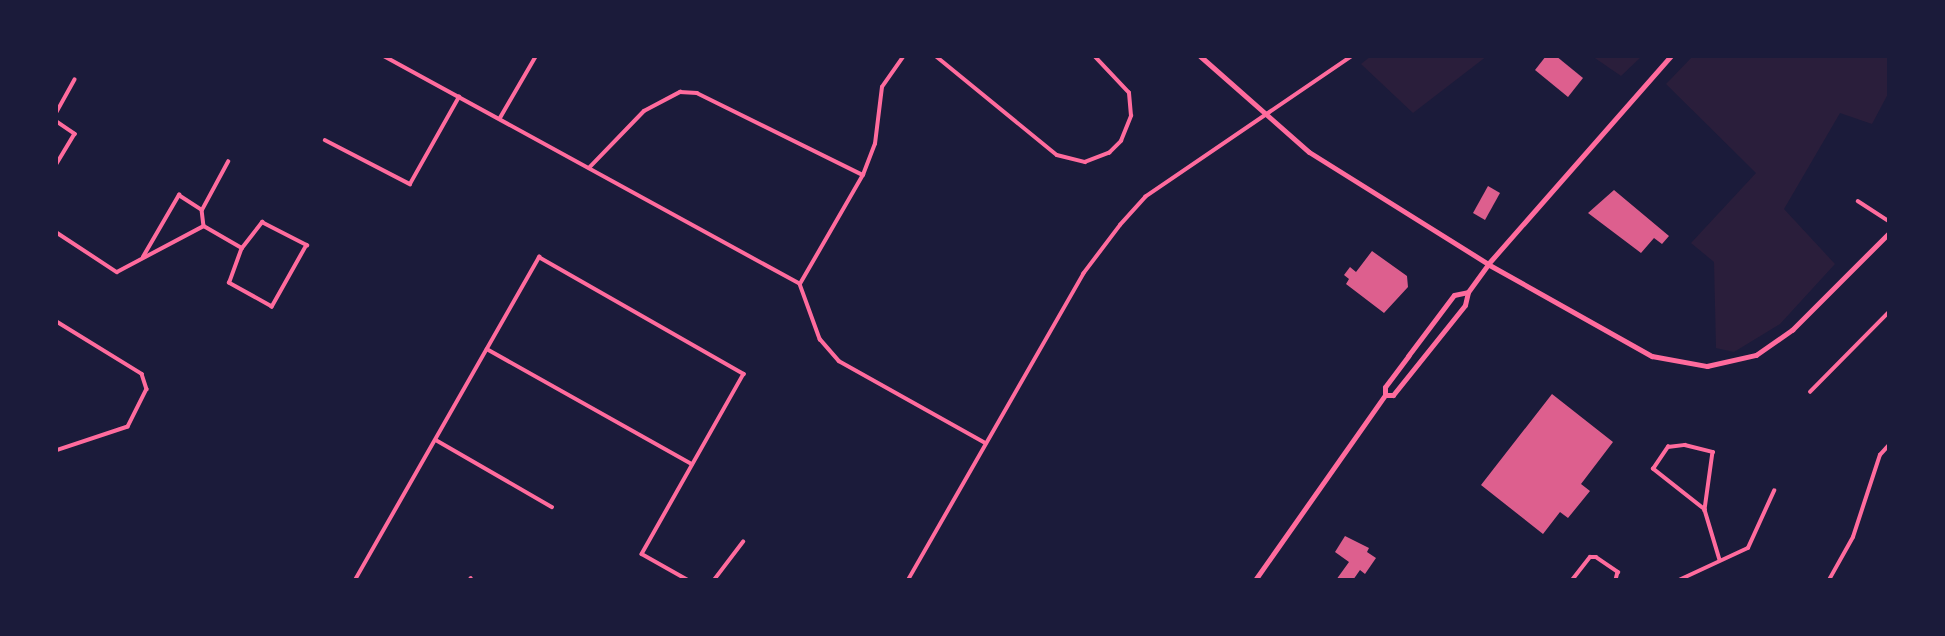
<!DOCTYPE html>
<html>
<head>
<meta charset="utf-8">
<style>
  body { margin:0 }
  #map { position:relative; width:1945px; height:636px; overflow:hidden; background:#1b1b3a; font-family:"PT Sans",sans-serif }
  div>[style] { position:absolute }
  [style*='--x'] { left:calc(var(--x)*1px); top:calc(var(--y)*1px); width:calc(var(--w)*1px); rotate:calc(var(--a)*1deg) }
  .green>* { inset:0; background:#2a1e3b }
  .building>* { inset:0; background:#dd5f8e }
  .minor>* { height:3.5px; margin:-1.75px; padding:0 1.75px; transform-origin:1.75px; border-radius:1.75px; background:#ff6b9d }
  .tertiary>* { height:4.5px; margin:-2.25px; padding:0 2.25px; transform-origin:2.25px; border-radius:2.25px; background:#ff6b9d }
  .secondary>* { height:5px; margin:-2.5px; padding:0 2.5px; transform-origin:2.5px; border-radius:2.5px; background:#ff6b9d }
  .primary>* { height:5px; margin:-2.5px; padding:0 2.5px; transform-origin:2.5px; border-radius:2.5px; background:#ff6b9d }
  span { translate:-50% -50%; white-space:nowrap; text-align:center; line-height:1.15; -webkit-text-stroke:5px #1b1b3a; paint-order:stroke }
  .frame { position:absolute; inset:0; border:58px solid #1b1b3a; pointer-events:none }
</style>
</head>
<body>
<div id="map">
  <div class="green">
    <i style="clip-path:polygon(1371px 56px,1487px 56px,1413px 113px,1361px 64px)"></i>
    <i style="clip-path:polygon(1592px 56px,1642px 56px,1621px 76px)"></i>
    <i style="clip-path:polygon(1693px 56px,1889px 56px,1889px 92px,1872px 124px,1840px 113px,1784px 209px,1835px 264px,1780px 324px,1734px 352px,1716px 348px,1714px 262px,1691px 243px,1756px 173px,1666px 84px)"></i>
  </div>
  <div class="building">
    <i style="clip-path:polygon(1546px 56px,1556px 56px,1583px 78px,1568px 97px,1535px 70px)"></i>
    <i style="clip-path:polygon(1488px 186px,1500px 193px,1485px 220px,1473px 213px)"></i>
    <i style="clip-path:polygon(1614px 190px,1669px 236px,1662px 244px,1654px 238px,1641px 253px,1588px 213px)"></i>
    <i style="clip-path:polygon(1372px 251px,1407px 276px,1408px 287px,1384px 313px,1346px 284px,1349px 279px,1344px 275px,1350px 267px,1356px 272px)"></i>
    <i style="clip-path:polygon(1552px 394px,1613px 442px,1581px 484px,1590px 491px,1568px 518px,1560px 512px,1543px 534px,1481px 485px)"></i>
    <i style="clip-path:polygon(1345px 536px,1369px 548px,1367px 552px,1376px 558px,1365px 574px,1360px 570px,1353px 580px,1336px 580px,1349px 562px,1335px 552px)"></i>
  </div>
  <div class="minor">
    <i style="--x:384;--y:56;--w:474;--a:28.7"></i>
    <i style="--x:800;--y:284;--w:59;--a:70"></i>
    <i style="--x:820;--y:339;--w:29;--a:49"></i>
    <i style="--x:839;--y:361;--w:168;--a:29.2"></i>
    <i style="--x:936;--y:56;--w:156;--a:39.3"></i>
    <i style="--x:1057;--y:155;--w:29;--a:14"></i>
    <i style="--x:1085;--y:162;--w:26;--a:-21"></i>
    <i style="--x:1109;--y:153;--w:17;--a:-45"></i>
    <i style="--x:1121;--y:141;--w:27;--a:-68"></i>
    <i style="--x:1131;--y:116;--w:23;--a:-95"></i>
    <i style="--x:1129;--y:93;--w:51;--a:-133.4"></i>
    <i style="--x:56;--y:113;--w:38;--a:-61"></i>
    <i style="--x:500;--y:118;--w:72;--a:-59.9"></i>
    <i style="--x:56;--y:121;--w:23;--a:34"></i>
    <i style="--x:75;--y:134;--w:37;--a:121"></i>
    <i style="--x:325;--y:140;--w:96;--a:27.4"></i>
    <i style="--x:410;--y:184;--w:100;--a:-60.6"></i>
    <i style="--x:589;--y:168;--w:79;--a:-46"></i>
    <i style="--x:644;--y:111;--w:41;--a:-27.8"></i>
    <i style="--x:680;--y:92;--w:17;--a:3"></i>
    <i style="--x:697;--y:93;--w:185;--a:26.3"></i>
    <i style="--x:1858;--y:201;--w:37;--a:33"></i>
    <i style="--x:202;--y:210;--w:55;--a:-61.6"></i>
    <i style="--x:262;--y:222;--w:51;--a:27.1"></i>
    <i style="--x:307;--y:245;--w:71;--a:119.4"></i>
    <i style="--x:272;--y:307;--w:49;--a:-150.8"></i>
    <i style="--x:229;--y:283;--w:37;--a:-70"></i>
    <i style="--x:242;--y:248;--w:33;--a:-52"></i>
    <i style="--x:56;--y:232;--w:73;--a:33.3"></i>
    <i style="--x:117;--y:272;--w:98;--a:-27.9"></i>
    <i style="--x:204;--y:226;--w:44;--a:30.1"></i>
    <i style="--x:143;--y:257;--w:72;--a:-59.9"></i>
    <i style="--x:179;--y:195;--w:27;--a:33"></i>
    <i style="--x:202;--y:210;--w:16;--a:83"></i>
    <i style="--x:800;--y:284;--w:126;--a:-60"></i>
    <i style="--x:863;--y:175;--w:33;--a:-69"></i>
    <i style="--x:875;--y:144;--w:57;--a:-83"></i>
    <i style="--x:882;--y:87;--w:38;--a:-55"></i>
    <i style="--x:56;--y:321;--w:101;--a:31.6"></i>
    <i style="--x:142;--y:374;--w:16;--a:72"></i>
    <i style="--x:147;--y:389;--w:42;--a:116.6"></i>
    <i style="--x:128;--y:427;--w:76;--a:161.6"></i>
    <i style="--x:487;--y:349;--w:235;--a:29.3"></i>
    <i style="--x:1810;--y:392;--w:112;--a:-45.4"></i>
    <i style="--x:436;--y:440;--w:134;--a:30"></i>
    <i style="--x:1685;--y:445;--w:29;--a:14"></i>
    <i style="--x:1713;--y:452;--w:59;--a:97.9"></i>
    <i style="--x:1705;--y:510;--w:66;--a:-141.7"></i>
    <i style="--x:1653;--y:469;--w:27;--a:-56"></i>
    <i style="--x:1668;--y:447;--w:17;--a:-7"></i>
    <i style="--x:1705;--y:510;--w:52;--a:73.3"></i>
    <i style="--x:471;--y:578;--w:2;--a:63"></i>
    <i style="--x:355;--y:580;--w:372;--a:-60.3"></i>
    <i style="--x:539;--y:257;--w:236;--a:29.7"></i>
    <i style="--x:744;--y:374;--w:207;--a:119.5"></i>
    <i style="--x:642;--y:554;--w:53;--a:29.5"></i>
    <i style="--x:714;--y:580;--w:48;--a:-52.7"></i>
    <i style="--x:908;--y:580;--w:353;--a:-60.2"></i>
    <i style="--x:1083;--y:274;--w:61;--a:-52.9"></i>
    <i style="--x:1120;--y:225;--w:38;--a:-48"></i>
    <i style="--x:1145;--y:197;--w:250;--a:-34.3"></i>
    <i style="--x:1572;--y:580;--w:29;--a:-52"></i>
    <i style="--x:1590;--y:557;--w:6;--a:0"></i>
    <i style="--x:1596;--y:557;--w:27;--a:34"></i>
    <i style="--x:1618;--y:572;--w:8;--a:104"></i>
    <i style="--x:1679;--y:580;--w:76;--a:-24.9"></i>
    <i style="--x:1748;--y:548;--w:63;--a:-65.5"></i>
    <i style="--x:1829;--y:580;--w:49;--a:-60.8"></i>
    <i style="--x:1853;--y:537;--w:86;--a:-71.8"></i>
    <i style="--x:1880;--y:455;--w:13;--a:-48"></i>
  </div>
  <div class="tertiary">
    <i style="--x:1488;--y:264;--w:188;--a:29.3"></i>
    <i style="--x:1652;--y:356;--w:56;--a:10.3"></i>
    <i style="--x:1707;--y:366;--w:50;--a:-12.7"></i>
    <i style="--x:1756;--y:355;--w:44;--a:-34.8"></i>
    <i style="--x:1792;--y:330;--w:137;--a:-45"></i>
  </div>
  <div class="secondary">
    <i style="--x:1200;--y:56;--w:145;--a:41.4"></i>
    <i style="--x:1309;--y:152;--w:211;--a:32"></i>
  </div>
  <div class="primary">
    <i style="--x:1385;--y:395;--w:8;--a:0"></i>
    <i style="--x:1393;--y:395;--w:115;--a:-51.3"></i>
    <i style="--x:1465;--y:305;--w:13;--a:-77"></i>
    <i style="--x:1468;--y:292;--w:34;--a:-54"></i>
    <i style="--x:1488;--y:264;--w:277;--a:-48.7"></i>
    <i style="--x:1255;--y:580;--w:226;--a:-54.9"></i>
    <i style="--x:1385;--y:395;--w:8;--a:-90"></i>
    <i style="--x:1385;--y:387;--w:39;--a:-53"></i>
    <i style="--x:1408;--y:356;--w:76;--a:-53"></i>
    <i style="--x:1454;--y:295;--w:14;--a:-12"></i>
  </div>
  <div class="frame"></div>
</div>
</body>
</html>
